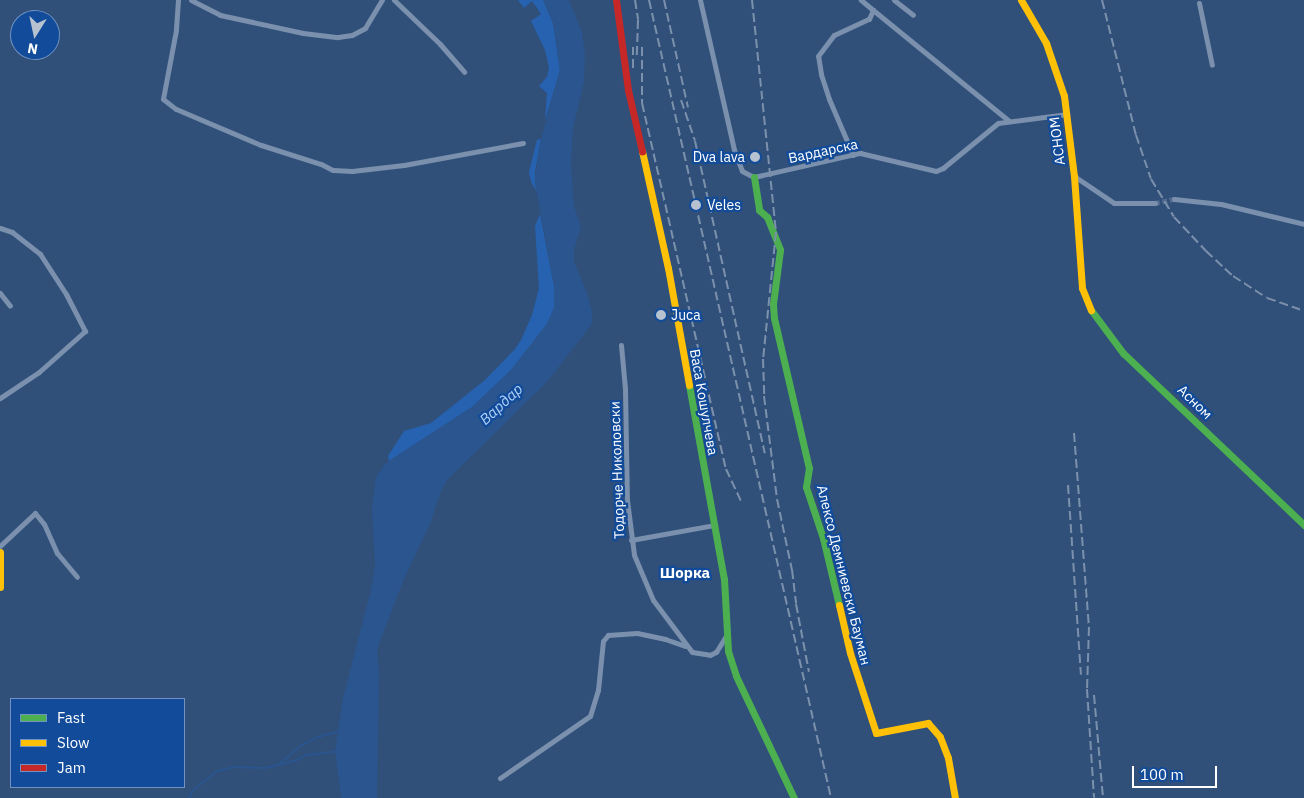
<!DOCTYPE html>
<html>
<head>
<meta charset="utf-8">
<style>
  body { margin:0 }
  #map { position:relative; width:1304px; height:798px; overflow:hidden; background:#30507a; font-family:"IBM Plex Sans",sans-serif }
  div>[style] { position:absolute }
  [style*='--x'] { left:calc(var(--x)*1px); top:calc(var(--y)*1px); width:calc(var(--w)*1px); rotate:calc(var(--a)*1deg) }
  .green>* { inset:0; background:#2662b0 }
  .water>* { inset:0; background:#2b558e }
  .stream>* { height:2px; margin:-1px; padding:0 1px; transform-origin:1px; border-radius:1px; background:#2b558e }
  .street-tunnel>* { height:5px; margin-top:-2.5px; transform-origin:0; background:repeating-linear-gradient(90deg,#4f6a8e 0 5px,transparent 0 7.5px) }
  .street>* { height:5px; margin:-2.5px; padding:0 2.5px; transform-origin:2.5px; border-radius:2.5px; background:#7a90ad }
  .fast>* { height:7px; margin:-3.5px; padding:0 3.5px; transform-origin:3.5px; border-radius:3.5px; background:#4caf50 }
  .slow>* { height:7px; margin:-3.5px; padding:0 3.5px; transform-origin:3.5px; border-radius:3.5px; background:#ffc107 }
  .jam>* { height:7px; margin:-3.5px; padding:0 3.5px; transform-origin:3.5px; border-radius:3.5px; background:#c62828 }
  .rail>* { height:2px; margin-top:-1px; transform-origin:0; background:repeating-linear-gradient(90deg,#7b90ab 0 9px,transparent 0 13px) }
  .dots>* { width:14px; height:14px; translate:-50% -50%; box-sizing:border-box; border:2px solid #114b99; border-radius:50% }
  span { translate:-50% -50%; white-space:nowrap; text-align:center; line-height:1.15; -webkit-text-stroke:4.5px #114b99; paint-order:stroke }
  .street-label { font-size:14px; color:#fff }
  .poi-label { font-size:14px; color:#fff }
  .right { translate:-100% -50%; text-align:right }
  .left { translate:0 -50%; text-align:left }
  .water-label { font-size:15px; color:#b0d1fa; font-style:italic }
  .neighbourhood-label { font-size:15px; color:#fff; font-weight:700 }
  .legend { position:absolute; left:10px; top:698px; width:175px; height:90px; box-sizing:border-box; background:#114b99; border:1px solid #7093c2; margin:0; padding:6px 9px; list-style:none; font-size:15px; color:#fff }
  .legend li { display:flex; align-items:center; gap:10px; height:25px }
  .legend b { width:25px; border:1px solid #7093c2 }
  .north { position:absolute; left:10px; top:10px; width:50px; height:50px; box-sizing:border-box; background:#114b99; border:1px solid #7093c2; border-radius:50%; rotate:190deg; font-size:14px; font-weight:700; line-height:20px; text-align:center; color:#fff }
  .north::after { content:''; display:block; margin:auto; width:18px; height:22px; background:#b7c2d0; clip-path:polygon(50% 0,100% 100%,50% 72%,0 100%) }
  .scale { position:absolute; left:1132px; top:766px; width:85px; height:22px; box-sizing:border-box; border:2px solid #fff; border-top:0; padding-left:6px; font-size:15px; line-height:18px; white-space:nowrap; color:#fff; -webkit-text-stroke:4px #114b99; paint-order:stroke }
</style>
</head>
<body>
<div id="map">
  <div class="green">
    <i style="clip-path:polygon(518px 0,543px 0,553px 23px,560px 70px,545px 121px,547px 93px,539px 86px,547px 77px,549px 67px,545px 50px,531px 21px,541px 14px,532px 1px,524px 8px)"></i>
    <i style="clip-path:polygon(541px 139px,535px 172px,536px 190px,531px 182px,529px 172px,537px 140px)"></i>
    <i style="clip-path:polygon(540px 214px,554px 286px,554px 308px,547px 324px,511px 370px,472px 407px,389px 461px,388px 456px,404px 431px,431px 423px,485px 380px,515px 349px,521px 340px,532px 315px,539px 288px,535px 226px)"></i>
  </div>
  <div class="water">
    <i style="clip-path:polygon(543px 0,569px 0,582px 32px,585px 54px,584px 82px,573px 128px,571px 163px,574px 206px,581px 227px,574px 250px,574px 262px,587px 293px,592px 312px,592px 324px,547px 382px,447px 480px,441px 491px,430px 524px,403px 581px,379px 644px,377px 654px,379px 669px,377px 798px,341px 798px,335px 751px,343px 698px,370px 594px,375px 565px,372px 509px,376px 477px,385px 464px,472px 407px,511px 370px,547px 324px,554px 308px,554px 286px,535px 183px,539px 147px,560px 70px,553px 23px)"></i>
  </div>
  <div class="stream">
    <i style="--x:279;--y:764;--w:30;--a:-40"></i>
    <i style="--x:302;--y:745;--w:18;--a:-27"></i>
    <i style="--x:318;--y:737;--w:20;--a:-15"></i>
    <i style="--x:189;--y:798;--w:9;--a:-63"></i>
    <i style="--x:193;--y:790;--w:31;--a:-38"></i>
    <i style="--x:217;--y:771;--w:18;--a:-13"></i>
    <i style="--x:235;--y:767;--w:31;--a:2"></i>
    <i style="--x:266;--y:768;--w:32;--a:-14"></i>
    <i style="--x:297;--y:760;--w:10;--a:-29"></i>
    <i style="--x:306;--y:755;--w:31;--a:-7"></i>
  </div>
  <div class="street-tunnel">
    <i style="--x:1155;--y:203;--w:19;--a:-12"></i>
  </div>
  <div class="street">
    <i style="--x:178;--y:0;--w:30;--a:94"></i>
    <i style="--x:176;--y:30;--w:70;--a:100.7"></i>
    <i style="--x:163;--y:99;--w:16;--a:38"></i>
    <i style="--x:176;--y:109;--w:92;--a:23"></i>
    <i style="--x:261;--y:145;--w:63;--a:17.6"></i>
    <i style="--x:321;--y:164;--w:13;--a:27"></i>
    <i style="--x:333;--y:170;--w:19;--a:3"></i>
    <i style="--x:352;--y:171;--w:52;--a:-6.6"></i>
    <i style="--x:404;--y:165;--w:121;--a:-10.5"></i>
    <i style="--x:191;--y:0;--w:33;--a:27"></i>
    <i style="--x:220;--y:15;--w:85;--a:12.2"></i>
    <i style="--x:303;--y:33;--w:35;--a:7"></i>
    <i style="--x:338;--y:37;--w:14;--a:-8"></i>
    <i style="--x:352;--y:35;--w:15;--a:-28"></i>
    <i style="--x:365;--y:28;--w:33;--a:-59"></i>
    <i style="--x:394;--y:0;--w:64;--a:43.7"></i>
    <i style="--x:440;--y:44;--w:37;--a:49"></i>
    <i style="--x:700;--y:0;--w:154;--a:77.2"></i>
    <i style="--x:734;--y:150;--w:22;--a:69"></i>
    <i style="--x:742;--y:171;--w:13;--a:27"></i>
    <i style="--x:754;--y:177;--w:109;--a:-12.8"></i>
    <i style="--x:860;--y:153;--w:78;--a:13.3"></i>
    <i style="--x:936;--y:171;--w:8;--a:-23"></i>
    <i style="--x:943;--y:168;--w:71;--a:-39.3"></i>
    <i style="--x:998;--y:123;--w:70;--a:-7.4"></i>
    <i style="--x:894;--y:0;--w:24;--a:38"></i>
    <i style="--x:1199;--y:3;--w:63;--a:78.2"></i>
    <i style="--x:873;--y:10;--w:176;--a:39.2"></i>
    <i style="--x:853;--y:155;--w:61;--a:-113.2"></i>
    <i style="--x:829;--y:99;--w:26;--a:-108"></i>
    <i style="--x:821;--y:74;--w:18;--a:-99"></i>
    <i style="--x:818;--y:56;--w:26;--a:-53"></i>
    <i style="--x:834;--y:35;--w:38;--a:-25"></i>
    <i style="--x:869;--y:19;--w:10;--a:-66"></i>
    <i style="--x:873;--y:10;--w:16;--a:-140"></i>
    <i style="--x:1074;--y:176;--w:48;--a:34"></i>
    <i style="--x:1114;--y:203;--w:41;--a:0"></i>
    <i style="--x:1174;--y:199;--w:47;--a:6.1"></i>
    <i style="--x:1221;--y:204;--w:85;--a:13.5"></i>
    <i style="--x:0;--y:228;--w:13;--a:18"></i>
    <i style="--x:12;--y:232;--w:36;--a:38"></i>
    <i style="--x:40;--y:254;--w:48;--a:57"></i>
    <i style="--x:66;--y:294;--w:42;--a:62.8"></i>
    <i style="--x:85;--y:331;--w:62;--a:138.3"></i>
    <i style="--x:39;--y:372;--w:47;--a:146.3"></i>
    <i style="--x:0;--y:293;--w:16;--a:52"></i>
    <i style="--x:621;--y:345;--w:44;--a:84.8"></i>
    <i style="--x:625;--y:389;--w:111;--a:89"></i>
    <i style="--x:627;--y:500;--w:55;--a:82.7"></i>
    <i style="--x:634;--y:555;--w:49;--a:67.1"></i>
    <i style="--x:653;--y:600;--w:65;--a:53.1"></i>
    <i style="--x:692;--y:652;--w:18;--a:9"></i>
    <i style="--x:710;--y:655;--w:7;--a:-27"></i>
    <i style="--x:716;--y:652;--w:19;--a:-58"></i>
    <i style="--x:631;--y:540;--w:84;--a:-10.2"></i>
    <i style="--x:0;--y:546;--w:48;--a:-43.3"></i>
    <i style="--x:35;--y:513;--w:14;--a:51"></i>
    <i style="--x:44;--y:524;--w:32;--a:66"></i>
    <i style="--x:57;--y:553;--w:31;--a:50"></i>
    <i style="--x:500;--y:778;--w:109;--a:-34.6"></i>
    <i style="--x:590;--y:716;--w:27;--a:-73"></i>
    <i style="--x:598;--y:690;--w:49;--a:-84.2"></i>
    <i style="--x:603;--y:641;--w:8;--a:-50"></i>
    <i style="--x:608;--y:635;--w:29;--a:-4"></i>
    <i style="--x:637;--y:633;--w:29;--a:12"></i>
    <i style="--x:665;--y:639;--w:21;--a:19"></i>
  </div>
  <div class="fast">
    <i style="--x:754;--y:177;--w:33;--a:81"></i>
    <i style="--x:759;--y:210;--w:11;--a:41"></i>
    <i style="--x:767;--y:217;--w:35;--a:68"></i>
    <i style="--x:780;--y:250;--w:54;--a:97.4"></i>
    <i style="--x:773;--y:304;--w:14;--a:86"></i>
    <i style="--x:774;--y:318;--w:154;--a:76.9"></i>
    <i style="--x:809;--y:468;--w:19;--a:99"></i>
    <i style="--x:806;--y:487;--w:54;--a:71.6"></i>
    <i style="--x:823;--y:538;--w:69;--a:76.6"></i>
    <i style="--x:1091;--y:310;--w:54;--a:53.3"></i>
    <i style="--x:1123;--y:353;--w:250;--a:43.5"></i>
    <i style="--x:689;--y:385;--w:197;--a:79.8"></i>
    <i style="--x:724;--y:579;--w:72;--a:86.8"></i>
    <i style="--x:728;--y:651;--w:26;--a:72"></i>
    <i style="--x:736;--y:676;--w:135;--a:64.6"></i>
  </div>
  <div class="slow">
    <i style="--x:1021;--y:0;--w:50;--a:59.8"></i>
    <i style="--x:1046;--y:43;--w:56;--a:71.2"></i>
    <i style="--x:1064;--y:96;--w:81;--a:82.9"></i>
    <i style="--x:1074;--y:176;--w:112;--a:85.9"></i>
    <i style="--x:1082;--y:288;--w:24;--a:68"></i>
    <i style="--x:642;--y:151;--w:120;--a:77.5"></i>
    <i style="--x:668;--y:268;--w:119;--a:79.8"></i>
    <i style="--x:0;--y:552;--w:35;--a:90"></i>
    <i style="--x:839;--y:605;--w:49;--a:77.1"></i>
    <i style="--x:850;--y:653;--w:84;--a:72"></i>
    <i style="--x:876;--y:733;--w:53;--a:-10.9"></i>
    <i style="--x:928;--y:723;--w:18;--a:49"></i>
    <i style="--x:940;--y:737;--w:22;--a:69"></i>
    <i style="--x:948;--y:758;--w:41;--a:80.1"></i>
  </div>
  <div class="jam">
    <i style="--x:616;--y:0;--w:91;--a:82.4"></i>
    <i style="--x:628;--y:90;--w:63;--a:77.1"></i>
  </div>
  <div class="rail">
    <i style="--x:635;--y:0;--w:20;--a:81"></i>
    <i style="--x:638;--y:20;--w:35;--a:92"></i>
    <i style="--x:649;--y:0;--w:818;--a:77.15"></i>
    <i style="--x:664;--y:0;--w:110;--a:77.4"></i>
    <i style="--x:752;--y:0;--w:233;--a:84.1"></i>
    <i style="--x:776;--y:232;--w:128;--a:95.8"></i>
    <i style="--x:763;--y:359;--w:37;--a:88"></i>
    <i style="--x:764;--y:396;--w:104;--a:82.8"></i>
    <i style="--x:777;--y:499;--w:73;--a:78.1"></i>
    <i style="--x:792;--y:570;--w:34;--a:83"></i>
    <i style="--x:796;--y:604;--w:69;--a:79.2"></i>
    <i style="--x:1102;--y:0;--w:139;--a:75.9"></i>
    <i style="--x:1136;--y:135;--w:46;--a:71.2"></i>
    <i style="--x:1151;--y:179;--w:44;--a:58.8"></i>
    <i style="--x:1174;--y:217;--w:47;--a:46.7"></i>
    <i style="--x:1206;--y:251;--w:37;--a:43"></i>
    <i style="--x:1233;--y:276;--w:40;--a:32.9"></i>
    <i style="--x:1267;--y:298;--w:39;--a:19"></i>
    <i style="--x:642;--y:47;--w:56;--a:90"></i>
    <i style="--x:642;--y:103;--w:376;--a:77.1"></i>
    <i style="--x:726;--y:469;--w:38;--a:65"></i>
    <i style="--x:633;--y:68;--w:21;--a:-90"></i>
    <i style="--x:681;--y:100;--w:43;--a:71.1"></i>
    <i style="--x:695;--y:141;--w:320;--a:77.4"></i>
    <i style="--x:1074;--y:433;--w:195;--a:85.6"></i>
    <i style="--x:1089;--y:627;--w:62;--a:91.8"></i>
    <i style="--x:1087;--y:689;--w:109;--a:86.3"></i>
    <i style="--x:1068;--y:485;--w:190;--a:86.1"></i>
    <i style="--x:1094;--y:695;--w:103;--a:85"></i>
  </div>
  <div class="dots">
    <i style="left:755px;top:157px;background:#b7c2d0"></i>
    <i style="left:696px;top:205px;background:#b7c2d0"></i>
    <i style="left:661px;top:315px;background:#b7c2d0"></i>
  </div>
  <div class="street-label">
    <span style="left:1057px;top:141px;rotate:-97deg">АСНОМ</span>
    <span style="left:823px;top:151px;rotate:-12deg">Вардарска</span>
    <span style="left:704px;top:402px;rotate:80deg">Васа Кошулчева</span>
    <span style="left:1195px;top:402px;rotate:44deg">Асном</span>
    <span style="left:617px;top:470px;rotate:-92deg">Тодорче Николовски</span>
    <span style="left:844px;top:575px;rotate:76deg">Алексо Демниевски Бауман</span>
  </div>
  <div class="poi-label">
    <span class="right" style="left:745px;top:157px">Dva lava</span>
    <span class="left" style="left:707px;top:205px">Veles</span>
    <span class="left" style="left:671px;top:315px">Juca</span>
  </div>
  <div class="water-label">
    <span style="left:501px;top:404px;rotate:-43deg">Вардар</span>
  </div>
  <div class="neighbourhood-label">
    <span style="left:685px;top:573px">Шорка</span>
  </div>
  <ul class="legend">
  <li><b style="height:6px;background:#4caf50"></b>Fast</li>
  <li><b style="height:6px;background:#ffc107"></b>Slow</li>
  <li><b style="height:6px;background:#c62828"></b>Jam</li>
  </ul>
  <div class="north">N</div>
  <div class="scale">100 m</div>
</div>
</body>
</html>
